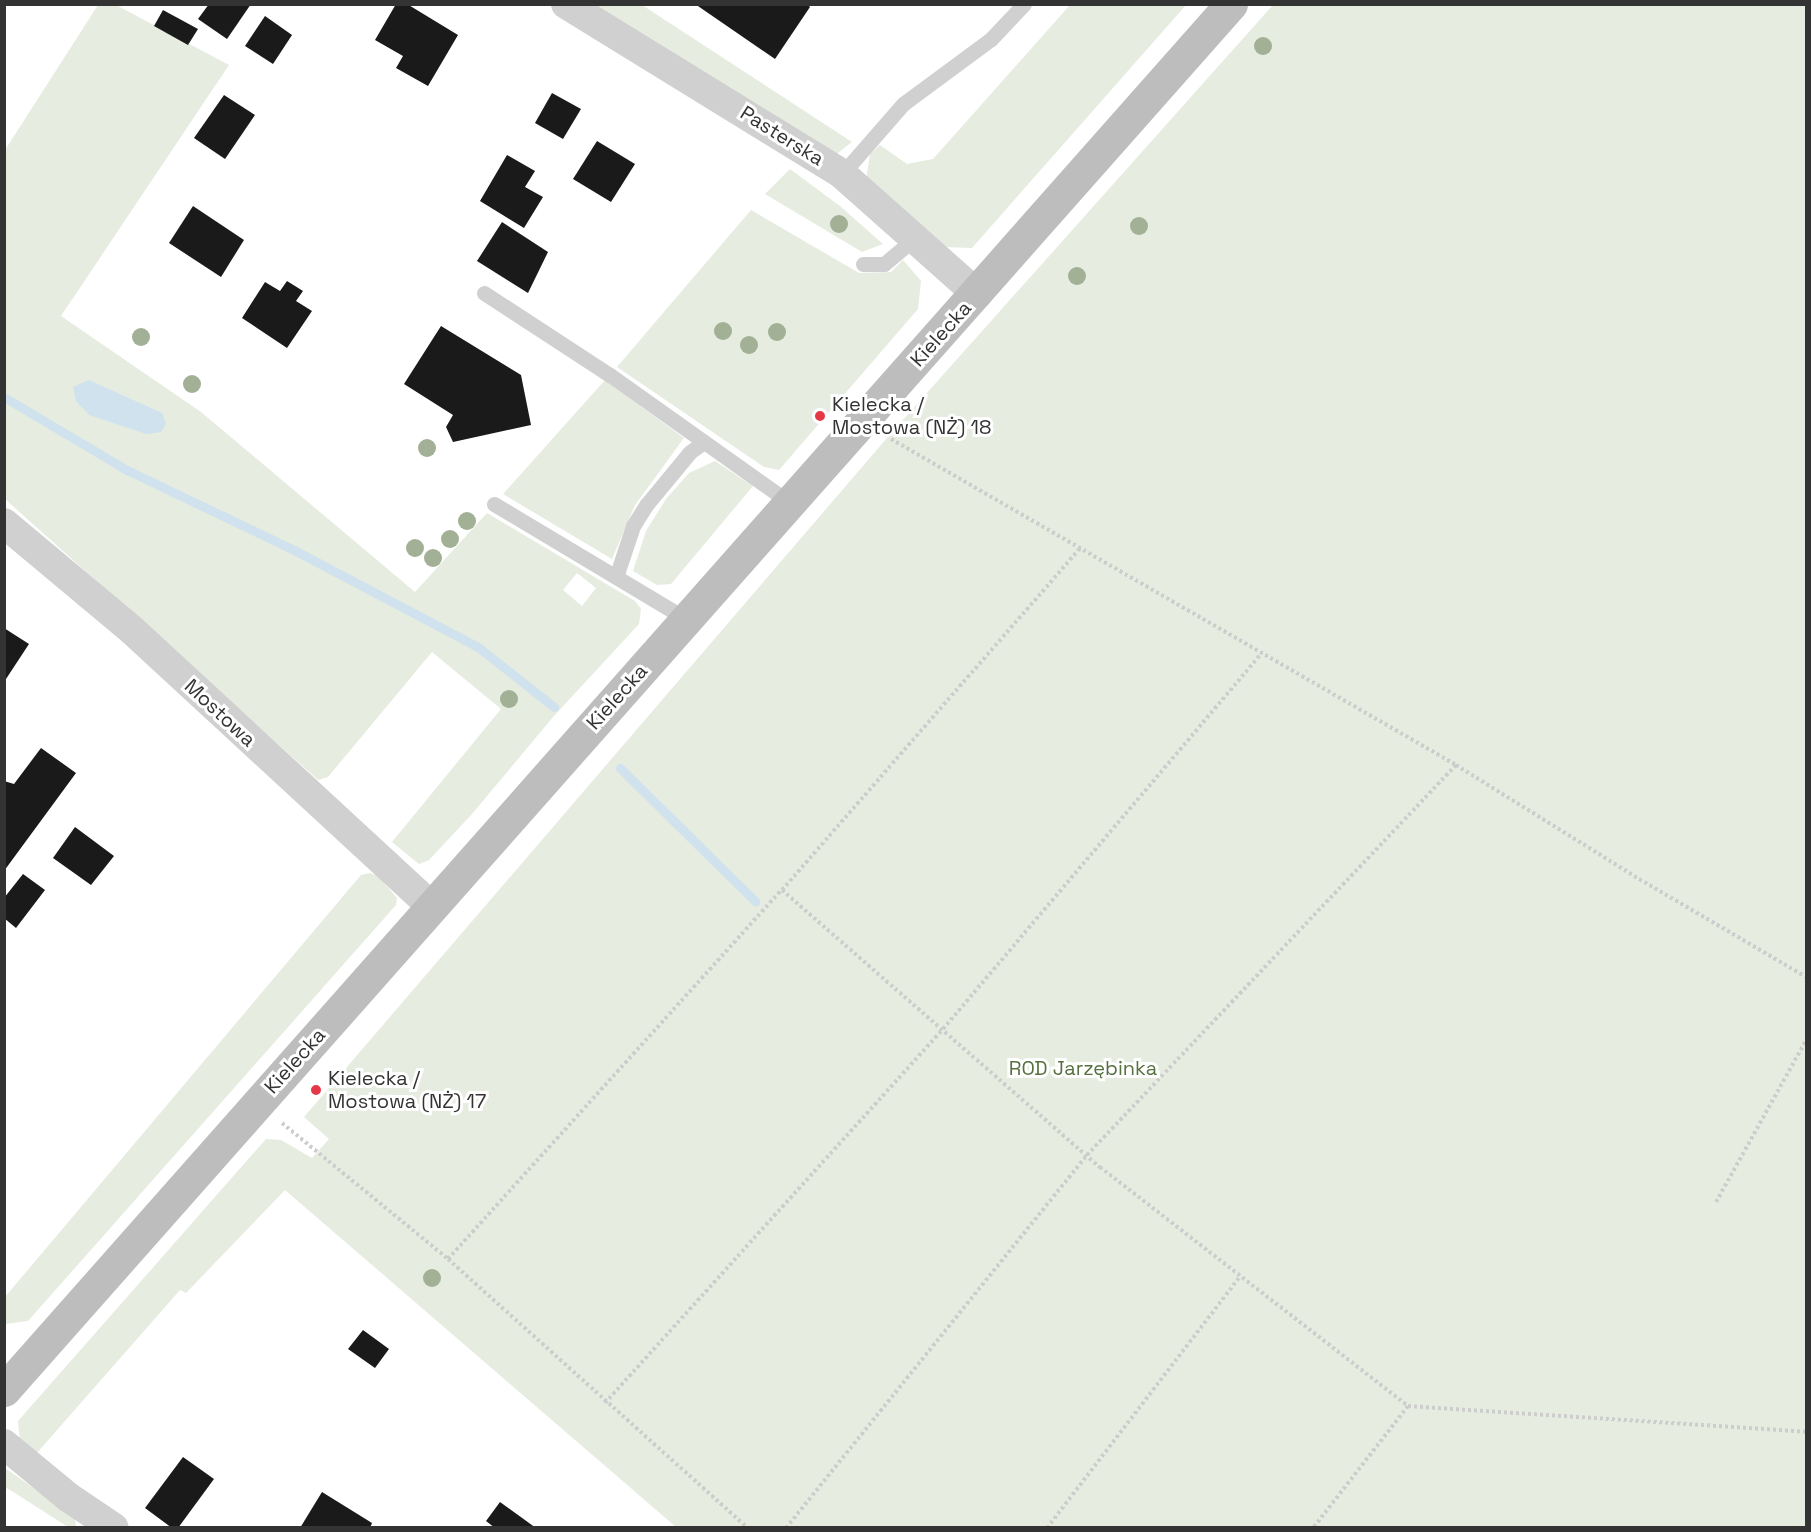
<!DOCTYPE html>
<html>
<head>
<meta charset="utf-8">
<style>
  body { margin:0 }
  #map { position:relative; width:1811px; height:1532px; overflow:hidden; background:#fff; font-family:"Space Grotesk",sans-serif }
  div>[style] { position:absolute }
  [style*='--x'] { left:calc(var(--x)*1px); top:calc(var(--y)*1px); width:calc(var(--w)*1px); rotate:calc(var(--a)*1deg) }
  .green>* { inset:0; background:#e6ecdf }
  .water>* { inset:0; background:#cfe2ee }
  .stream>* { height:9px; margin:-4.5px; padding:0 4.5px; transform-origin:4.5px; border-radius:4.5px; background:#cfe2ee }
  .building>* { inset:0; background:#1a1a1a }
  .path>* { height:4px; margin-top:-2px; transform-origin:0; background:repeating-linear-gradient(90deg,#cdcdcd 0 3px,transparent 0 6px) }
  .service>* { height:15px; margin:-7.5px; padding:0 7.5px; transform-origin:7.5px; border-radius:7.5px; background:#d0d0d0 }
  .minor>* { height:30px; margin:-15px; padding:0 15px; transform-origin:15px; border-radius:15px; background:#d0d0d0 }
  .secondary>* { height:33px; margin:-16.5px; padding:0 16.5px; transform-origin:16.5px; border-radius:16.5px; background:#bdbdbd }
  .trees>* { width:18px; height:18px; margin:-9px; border-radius:50%; background:#a2b095 }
  .dots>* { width:16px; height:16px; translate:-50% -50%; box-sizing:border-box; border:3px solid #fff; border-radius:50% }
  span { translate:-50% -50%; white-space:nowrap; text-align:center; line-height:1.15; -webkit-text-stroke:6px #fff; paint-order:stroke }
  .street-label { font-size:20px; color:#333 }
  .poi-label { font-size:20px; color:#333 }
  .left { translate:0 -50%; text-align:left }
  .park-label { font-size:20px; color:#56703f }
  .frame { position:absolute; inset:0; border:6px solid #333; pointer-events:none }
</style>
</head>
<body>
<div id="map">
  <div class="green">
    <i style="clip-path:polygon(evenodd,98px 5px,116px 5px,229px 65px,61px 316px,201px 412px,415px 592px,487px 513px,635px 601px,641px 609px,639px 624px,553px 717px,472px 814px,429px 860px,419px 864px,392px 842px,501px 709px,432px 652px,328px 777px,318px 780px,5px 499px,5px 150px,98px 5px,577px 573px,596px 588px,582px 606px,563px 590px,577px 573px)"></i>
    <i style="clip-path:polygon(587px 5px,642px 5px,852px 142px,834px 156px)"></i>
    <i style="clip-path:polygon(1070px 5px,1186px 5px,972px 248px,944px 247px,866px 180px,870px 154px,880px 145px,907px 164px,933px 159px)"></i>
    <i style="clip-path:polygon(1273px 5px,1806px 5px,1806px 1527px,676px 1527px,285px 1190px,186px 1293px,180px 1290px,36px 1454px,20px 1442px,18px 1421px,266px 1139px,281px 1140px,312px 1158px,329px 1139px,304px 1117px,893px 431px)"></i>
    <i style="clip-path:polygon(790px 169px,840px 206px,883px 244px,862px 252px,765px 194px)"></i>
    <i style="clip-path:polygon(751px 210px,859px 273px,891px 272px,903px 260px,921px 281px,918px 309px,779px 470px,764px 467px,617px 367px)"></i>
    <i style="clip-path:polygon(605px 380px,684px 438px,635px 505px,612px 559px,503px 494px)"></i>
    <i style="clip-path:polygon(715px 461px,753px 486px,671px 584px,657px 585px,633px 571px,646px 531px,666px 499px,689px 473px)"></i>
    <i style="clip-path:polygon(370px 873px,378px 876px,397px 898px,396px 905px,28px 1321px,5px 1324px,5px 1297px,361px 875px)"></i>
    <i style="clip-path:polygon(5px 1468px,75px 1517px,76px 1527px,68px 1527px,7px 1488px,5px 1490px)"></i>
  </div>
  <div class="water">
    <i style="clip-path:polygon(89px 380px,162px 413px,166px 424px,161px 432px,146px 434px,89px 415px,76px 401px,73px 387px)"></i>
  </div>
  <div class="stream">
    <i style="--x:4;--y:397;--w:143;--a:30.7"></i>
    <i style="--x:127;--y:470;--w:185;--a:25.6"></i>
    <i style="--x:294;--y:550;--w:208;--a:27.8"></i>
    <i style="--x:478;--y:647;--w:97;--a:38.3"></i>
    <i style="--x:620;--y:768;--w:190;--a:44.6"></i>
  </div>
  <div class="building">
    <i style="clip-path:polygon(209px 4px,251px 4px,227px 39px,198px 19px)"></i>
    <i style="clip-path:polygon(396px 4px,407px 4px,458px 35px,428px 86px,396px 68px,403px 56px,375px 40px)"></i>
    <i style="clip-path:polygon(695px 4px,807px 4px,810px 7px,775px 59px)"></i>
    <i style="clip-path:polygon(163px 10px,198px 29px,188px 45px,154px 26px)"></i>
    <i style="clip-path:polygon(265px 16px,292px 35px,273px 64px,245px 46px)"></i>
    <i style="clip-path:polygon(552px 93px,581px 109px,563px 139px,535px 123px)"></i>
    <i style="clip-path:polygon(224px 95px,255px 115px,225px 159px,194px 138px)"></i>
    <i style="clip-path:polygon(597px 141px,635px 164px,611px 202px,573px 179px)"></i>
    <i style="clip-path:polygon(507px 155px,535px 171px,525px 187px,543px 197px,524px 228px,480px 201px)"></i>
    <i style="clip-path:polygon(193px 206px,244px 240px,221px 277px,169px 243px)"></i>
    <i style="clip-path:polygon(502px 222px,548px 252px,528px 293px,477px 261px)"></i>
    <i style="clip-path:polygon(287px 281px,303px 291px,296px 301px,312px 311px,287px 348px,242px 318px,265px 282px,280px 291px)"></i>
    <i style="clip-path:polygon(441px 326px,521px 375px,531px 425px,453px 442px,446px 427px,453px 415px,404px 384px)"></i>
    <i style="clip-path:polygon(4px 628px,29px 644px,4px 682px)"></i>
    <i style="clip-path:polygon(41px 748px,76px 773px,4px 871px,4px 781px,14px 784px)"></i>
    <i style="clip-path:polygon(75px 827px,114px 856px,91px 885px,53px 858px)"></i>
    <i style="clip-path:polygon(23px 874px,45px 890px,16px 928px,4px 918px,4px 898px)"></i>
    <i style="clip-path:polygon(363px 1330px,389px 1349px,375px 1368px,348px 1349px)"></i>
    <i style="clip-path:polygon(183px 1457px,214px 1479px,178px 1528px,172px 1528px,145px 1508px)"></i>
    <i style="clip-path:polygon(322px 1492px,372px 1523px,370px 1528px,300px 1528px)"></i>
    <i style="clip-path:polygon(500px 1502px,536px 1528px,495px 1528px,486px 1521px)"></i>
  </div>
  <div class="path">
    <i style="--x:891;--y:439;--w:652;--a:29.98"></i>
    <i style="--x:1456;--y:765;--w:210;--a:31.9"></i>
    <i style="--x:1634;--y:876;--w:199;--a:30.4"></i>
    <i style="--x:782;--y:890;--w:422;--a:41.1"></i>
    <i style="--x:1100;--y:1167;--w:390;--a:37.8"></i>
    <i style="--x:1408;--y:1406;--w:155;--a:127.9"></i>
    <i style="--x:282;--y:1123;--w:215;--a:39.3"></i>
    <i style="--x:448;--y:1259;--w:403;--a:41.9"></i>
    <i style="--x:1716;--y:1202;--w:185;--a:-60.9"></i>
    <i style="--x:448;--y:1259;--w:498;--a:-47.9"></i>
    <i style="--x:782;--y:890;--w:454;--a:-48.9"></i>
    <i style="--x:605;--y:1403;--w:504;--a:-47.89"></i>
    <i style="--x:943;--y:1029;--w:492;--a:-49.7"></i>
    <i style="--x:1408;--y:1406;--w:399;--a:3.7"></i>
    <i style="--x:786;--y:1528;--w:479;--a:-51.1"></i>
    <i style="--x:1087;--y:1155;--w:537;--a:-46.58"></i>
    <i style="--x:1047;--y:1528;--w:315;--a:-52.5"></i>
  </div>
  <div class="service">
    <i style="--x:842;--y:174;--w:93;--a:-48.9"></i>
    <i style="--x:903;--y:104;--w:109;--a:-36.5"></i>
    <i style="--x:991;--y:39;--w:48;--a:-46.7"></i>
    <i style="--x:863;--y:264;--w:21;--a:0"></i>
    <i style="--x:884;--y:264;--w:38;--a:-40"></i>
    <i style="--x:484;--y:293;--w:150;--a:33.1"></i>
    <i style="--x:610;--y:375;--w:221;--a:35.4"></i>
    <i style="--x:494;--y:504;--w:224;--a:30.9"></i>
    <i style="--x:616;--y:577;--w:54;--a:-71.6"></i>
    <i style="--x:633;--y:526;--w:26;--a:-58"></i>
    <i style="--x:647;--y:504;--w:67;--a:-50.4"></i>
    <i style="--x:690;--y:452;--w:17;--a:-36"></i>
  </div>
  <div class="minor">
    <i style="--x:566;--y:4;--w:324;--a:31.6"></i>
    <i style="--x:842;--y:174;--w:181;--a:41.6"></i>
    <i style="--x:4;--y:523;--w:168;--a:39.9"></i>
    <i style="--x:133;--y:631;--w:407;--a:42.7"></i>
    <i style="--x:4;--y:1444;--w:83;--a:39.6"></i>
    <i style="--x:68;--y:1497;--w:55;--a:34"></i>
  </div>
  <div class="secondary">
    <i style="--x:4;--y:1390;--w:1851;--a:-48.48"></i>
  </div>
  <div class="trees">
    <i style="left:1263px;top:46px"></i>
    <i style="left:839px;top:224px"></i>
    <i style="left:1139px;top:226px"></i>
    <i style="left:1077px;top:276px"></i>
    <i style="left:723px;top:331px"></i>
    <i style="left:777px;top:332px"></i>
    <i style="left:141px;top:337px"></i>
    <i style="left:749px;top:345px"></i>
    <i style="left:192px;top:384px"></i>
    <i style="left:427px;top:448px"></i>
    <i style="left:467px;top:521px"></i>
    <i style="left:450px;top:539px"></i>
    <i style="left:415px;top:548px"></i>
    <i style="left:433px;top:558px"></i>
    <i style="left:509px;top:699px"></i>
    <i style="left:432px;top:1278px"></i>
  </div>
  <div class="dots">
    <i style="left:820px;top:416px;background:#e63946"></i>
    <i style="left:316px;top:1090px;background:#e63946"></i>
  </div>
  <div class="street-label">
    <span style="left:782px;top:136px;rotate:32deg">Pasterska</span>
    <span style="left:941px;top:334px;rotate:-48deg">Kielecka</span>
    <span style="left:617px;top:697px;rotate:-48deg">Kielecka</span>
    <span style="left:220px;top:713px;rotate:43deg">Mostowa</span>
    <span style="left:295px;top:1061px;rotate:-48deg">Kielecka</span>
  </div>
  <div class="poi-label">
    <span class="left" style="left:832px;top:416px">Kielecka /<br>Mostowa (NŻ) 18</span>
    <span class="left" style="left:328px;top:1090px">Kielecka /<br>Mostowa (NŻ) 17</span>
  </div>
  <div class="park-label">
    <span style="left:1083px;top:1068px">ROD Jarzębinka</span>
  </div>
  <div class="frame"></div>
</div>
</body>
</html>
